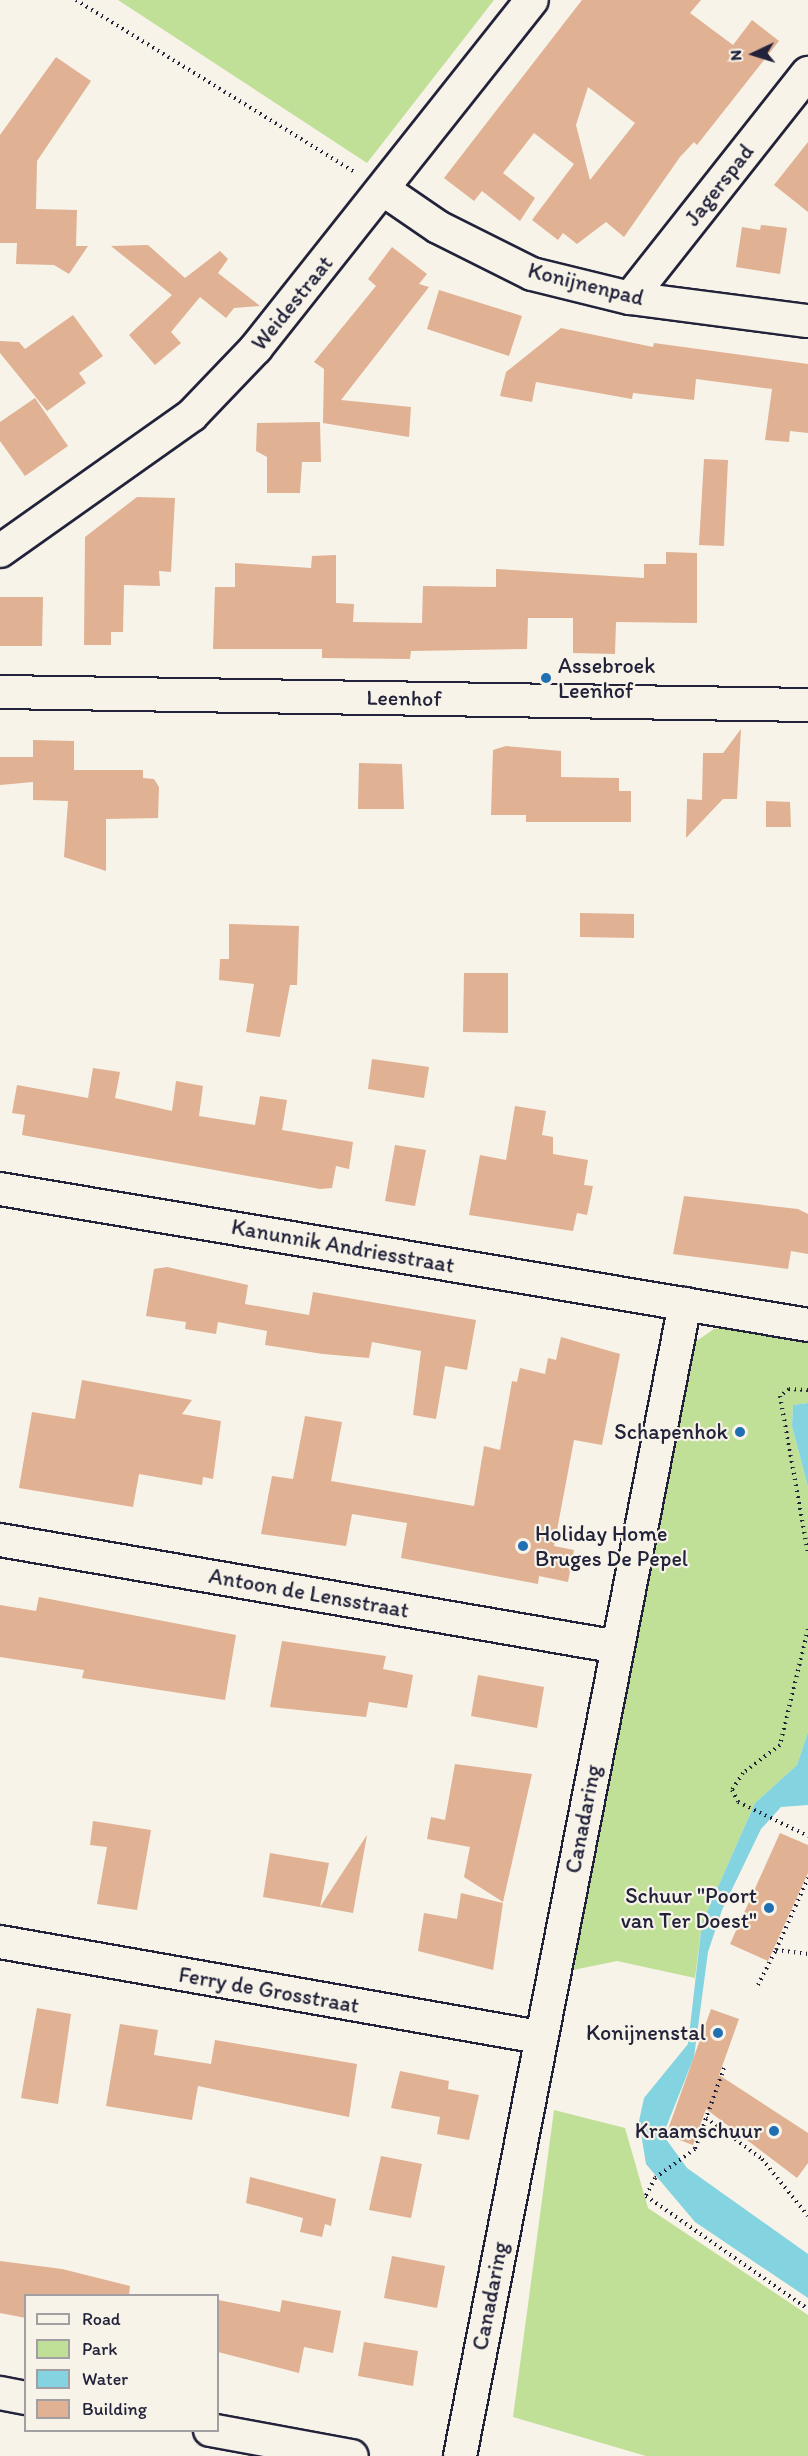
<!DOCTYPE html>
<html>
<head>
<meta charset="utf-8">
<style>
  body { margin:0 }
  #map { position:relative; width:808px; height:2456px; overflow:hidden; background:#f7f3e8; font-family:Itim,sans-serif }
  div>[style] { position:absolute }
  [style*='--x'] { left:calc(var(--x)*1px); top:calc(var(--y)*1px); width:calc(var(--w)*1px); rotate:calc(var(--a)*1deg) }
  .green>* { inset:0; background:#c0df97 }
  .water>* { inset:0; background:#83d3e0 }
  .building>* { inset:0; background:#e0b192 }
  .path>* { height:4px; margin-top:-2px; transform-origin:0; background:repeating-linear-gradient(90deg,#22223b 0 1.5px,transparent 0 6px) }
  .roads { filter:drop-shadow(2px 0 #22223b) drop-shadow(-2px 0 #22223b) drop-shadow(0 2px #22223b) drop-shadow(0 -2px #22223b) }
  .street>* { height:32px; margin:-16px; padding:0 16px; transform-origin:16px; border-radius:16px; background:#f7f3e8 }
  .dots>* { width:16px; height:16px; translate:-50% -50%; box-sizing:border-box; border:3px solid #f7f3e8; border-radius:50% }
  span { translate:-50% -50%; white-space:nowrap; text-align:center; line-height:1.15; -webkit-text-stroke:4.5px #f7f3e8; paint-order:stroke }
  .street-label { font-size:22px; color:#22223b }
  .poi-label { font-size:22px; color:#22223b }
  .left { translate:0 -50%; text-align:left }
  .right { translate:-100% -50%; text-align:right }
  .legend { position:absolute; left:24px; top:2294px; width:195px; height:138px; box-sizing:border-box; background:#f7f3e8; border:2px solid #a29fa3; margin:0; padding:8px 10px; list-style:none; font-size:18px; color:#22223b }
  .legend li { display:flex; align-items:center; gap:12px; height:30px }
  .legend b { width:30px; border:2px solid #a29fa3 }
  .north { position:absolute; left:724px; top:24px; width:60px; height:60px; -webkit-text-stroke:4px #f7f3e8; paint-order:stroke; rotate:266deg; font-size:16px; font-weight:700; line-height:24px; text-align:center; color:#22223b }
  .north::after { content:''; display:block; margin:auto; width:21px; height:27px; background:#22223b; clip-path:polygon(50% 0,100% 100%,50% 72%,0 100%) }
</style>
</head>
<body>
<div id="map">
  <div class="green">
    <i style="clip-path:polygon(118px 0,494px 0,367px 163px)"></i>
    <i style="clip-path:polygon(735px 1327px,808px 1340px,808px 1403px,793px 1405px,792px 1426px,808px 1487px,808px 1732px,797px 1765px,755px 1803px,702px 1923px,695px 1978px,617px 1961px,573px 1970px,695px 1342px,714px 1329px)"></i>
    <i style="clip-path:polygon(554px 2110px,625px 2128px,648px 2208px,808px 2315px,808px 2456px,646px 2456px,513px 2417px)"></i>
  </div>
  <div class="water">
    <i style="clip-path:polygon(808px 1403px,808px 1487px,792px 1426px,793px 1405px)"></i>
    <i style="clip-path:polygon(808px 1732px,808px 1805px,781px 1807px,761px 1829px,722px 1910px,708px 1952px,694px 2057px,663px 2135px,687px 2168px,808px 2254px,808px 2298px,695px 2222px,646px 2164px,639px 2121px,644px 2098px,688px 2044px,702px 1923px,755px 1803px,797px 1765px)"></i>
  </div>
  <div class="building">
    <i style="clip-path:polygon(evenodd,582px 0,701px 0,690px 13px,733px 45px,752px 20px,779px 41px,697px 145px,694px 142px,680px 157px,624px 237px,606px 222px,577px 244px,563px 233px,558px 240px,532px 220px,574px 164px,534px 133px,503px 173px,535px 198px,520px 221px,482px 191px,474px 201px,444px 178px,582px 0,588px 87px,635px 123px,590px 180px,576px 125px,588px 87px)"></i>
    <i style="clip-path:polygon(56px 57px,91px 81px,37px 161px,36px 209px,77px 210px,76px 246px,88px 246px,69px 274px,54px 265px,16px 264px,17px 243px,0 243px,0 135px)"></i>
    <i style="clip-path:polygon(808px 142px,808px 212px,774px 185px)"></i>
    <i style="clip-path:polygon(761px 225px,787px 228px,780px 274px,736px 267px,742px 227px,760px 230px)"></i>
    <i style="clip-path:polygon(148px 245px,185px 278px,220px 251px,228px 259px,218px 273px,260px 306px,234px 308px,226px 318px,200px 297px,171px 332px,181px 343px,155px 365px,129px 335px,172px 295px,111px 246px)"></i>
    <i style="clip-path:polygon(392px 247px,427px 274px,419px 284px,429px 287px,341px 400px,411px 407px,409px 437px,323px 423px,324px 369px,314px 362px,376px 286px,368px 279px)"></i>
    <i style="clip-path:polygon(439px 290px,522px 316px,509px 356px,427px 329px)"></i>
    <i style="clip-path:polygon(73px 315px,103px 356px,79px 373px,86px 383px,47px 411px,0 353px,0 341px,19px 342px,25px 349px)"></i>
    <i style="clip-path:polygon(561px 328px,653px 347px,654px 343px,808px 364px,808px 433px,790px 431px,789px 442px,765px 440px,772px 389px,696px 379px,694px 400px,633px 393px,632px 399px,536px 382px,532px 402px,500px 396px,506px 372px)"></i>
    <i style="clip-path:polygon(35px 398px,68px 446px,25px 476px,0 441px,0 422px)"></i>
    <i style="clip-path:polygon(320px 422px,321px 462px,302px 462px,300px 493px,267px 493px,267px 457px,256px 451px,257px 423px)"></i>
    <i style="clip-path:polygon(704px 459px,728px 460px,724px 546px,699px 545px)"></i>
    <i style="clip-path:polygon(137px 497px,175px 498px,171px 572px,159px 571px,160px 586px,124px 585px,123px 632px,111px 632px,111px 645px,84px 645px,85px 537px)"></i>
    <i style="clip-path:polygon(666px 552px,697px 553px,697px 623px,616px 622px,615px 654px,573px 653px,573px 618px,528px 618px,527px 649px,411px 651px,410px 659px,322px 658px,322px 649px,213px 649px,215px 587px,235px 587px,235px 563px,311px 568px,312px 556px,336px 555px,336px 603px,354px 604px,353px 622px,422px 623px,423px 586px,496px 587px,496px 569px,644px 578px,644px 564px,666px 564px)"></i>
    <i style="clip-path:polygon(0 597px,43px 597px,42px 646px,0 646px)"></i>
    <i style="clip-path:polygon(741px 729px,737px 799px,723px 799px,686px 838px,687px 799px,702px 800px,703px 753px,723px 753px)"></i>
    <i style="clip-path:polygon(33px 740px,74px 741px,74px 770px,143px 770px,143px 778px,154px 779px,159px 787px,158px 818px,106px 819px,106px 871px,64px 857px,68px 801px,33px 800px,33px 782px,0 785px,0 757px,33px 757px)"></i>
    <i style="clip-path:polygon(506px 746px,561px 751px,561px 777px,619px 778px,619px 791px,631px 791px,631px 822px,526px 822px,526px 815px,491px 815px,493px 750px)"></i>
    <i style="clip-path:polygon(359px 763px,402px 764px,404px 809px,358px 809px)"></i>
    <i style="clip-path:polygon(766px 801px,790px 802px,791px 827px,766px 827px)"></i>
    <i style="clip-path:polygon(580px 913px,634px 914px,634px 938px,580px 937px)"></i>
    <i style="clip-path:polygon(229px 924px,299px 926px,297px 985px,290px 985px,280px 1037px,246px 1032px,254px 984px,219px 980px,220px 959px,229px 959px)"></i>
    <i style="clip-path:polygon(464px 973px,508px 973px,508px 1033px,463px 1032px)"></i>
    <i style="clip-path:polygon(372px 1059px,429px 1067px,424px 1098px,368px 1089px)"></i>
    <i style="clip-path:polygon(93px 1068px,120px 1072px,115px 1098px,172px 1111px,176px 1081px,203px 1086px,199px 1116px,230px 1121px,255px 1125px,260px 1096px,287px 1100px,282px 1130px,353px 1142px,349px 1169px,336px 1166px,332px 1188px,320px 1189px,22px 1135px,25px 1115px,12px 1113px,17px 1085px,88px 1098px)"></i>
    <i style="clip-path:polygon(515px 1106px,546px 1111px,542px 1135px,553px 1137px,553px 1154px,588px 1160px,584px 1185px,593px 1186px,587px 1215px,577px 1213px,573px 1231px,469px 1215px,480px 1155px,506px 1160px)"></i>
    <i style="clip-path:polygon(395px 1145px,426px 1150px,415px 1206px,385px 1201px)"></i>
    <i style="clip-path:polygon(684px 1196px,798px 1209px,808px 1214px,808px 1254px,791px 1251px,788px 1269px,673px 1254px)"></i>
    <i style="clip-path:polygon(167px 1267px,248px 1285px,245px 1304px,309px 1315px,313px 1292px,476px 1320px,467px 1370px,445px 1366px,436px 1419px,413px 1415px,421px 1351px,372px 1342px,369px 1358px,323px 1354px,265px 1345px,267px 1331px,218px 1322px,216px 1334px,185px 1329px,186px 1322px,146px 1316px,154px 1269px)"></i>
    <i style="clip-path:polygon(561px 1337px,620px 1354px,602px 1445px,574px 1440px,554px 1546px,574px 1550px,568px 1582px,539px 1576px,538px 1584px,401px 1558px,407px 1523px,352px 1514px,346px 1546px,261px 1534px,272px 1476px,293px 1479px,305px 1416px,342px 1422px,331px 1481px,474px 1506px,484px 1446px,500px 1450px,512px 1381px,517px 1382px,520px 1368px,545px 1374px,548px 1358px,556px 1360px)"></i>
    <i style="clip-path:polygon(82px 1380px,192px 1400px,182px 1414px,221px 1421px,213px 1479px,203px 1477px,202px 1485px,139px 1474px,133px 1507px,19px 1488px,32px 1412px,75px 1419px)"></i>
    <i style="clip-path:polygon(39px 1597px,236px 1635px,225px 1700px,82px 1678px,84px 1670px,0 1657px,0 1605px,36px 1611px)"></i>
    <i style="clip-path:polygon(282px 1641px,386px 1656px,383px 1669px,413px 1675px,407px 1708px,369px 1702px,366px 1717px,270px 1707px)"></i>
    <i style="clip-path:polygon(478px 1675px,544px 1687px,537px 1728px,471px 1716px)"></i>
    <i style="clip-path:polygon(455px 1764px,532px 1774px,503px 1902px,464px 1877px,470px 1847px,427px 1839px,431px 1817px,445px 1820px)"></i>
    <i style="clip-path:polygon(93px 1821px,151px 1830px,137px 1910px,97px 1904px,107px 1847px,90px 1845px)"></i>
    <i style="clip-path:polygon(780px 1833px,808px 1845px,808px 1873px,768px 1961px,730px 1944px)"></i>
    <i style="clip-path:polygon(367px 1835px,353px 1913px,320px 1907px)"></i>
    <i style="clip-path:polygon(270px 1853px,329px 1863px,320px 1907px,263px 1897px)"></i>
    <i style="clip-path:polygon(461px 1893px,503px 1903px,493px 1970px,418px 1951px,424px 1913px,457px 1919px)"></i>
    <i style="clip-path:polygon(37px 2008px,71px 2014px,58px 2104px,21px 2098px)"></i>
    <i style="clip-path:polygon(711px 2009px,739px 2019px,719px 2075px,808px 2133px,808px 2163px,797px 2178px,706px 2109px,693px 2145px,666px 2135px)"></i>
    <i style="clip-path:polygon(120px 2024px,158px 2030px,154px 2055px,211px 2064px,215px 2040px,357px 2064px,349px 2117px,198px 2086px,192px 2120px,106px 2106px)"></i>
    <i style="clip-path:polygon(400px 2071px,449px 2081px,448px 2089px,479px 2095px,469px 2140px,437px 2134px,440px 2117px,391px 2108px)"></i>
    <i style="clip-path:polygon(381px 2156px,422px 2164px,411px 2218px,369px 2210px)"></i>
    <i style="clip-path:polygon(250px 2177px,336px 2199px,331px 2226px,325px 2224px,322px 2237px,300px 2232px,303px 2218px,246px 2203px)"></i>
    <i style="clip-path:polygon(392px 2256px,445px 2266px,437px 2308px,384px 2298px)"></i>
    <i style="clip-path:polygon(0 2261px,62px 2269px,130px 2286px,129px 2295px,26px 2295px,26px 2318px,0 2313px)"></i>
    <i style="clip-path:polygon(218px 2300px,280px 2312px,282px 2300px,341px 2311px,333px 2353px,304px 2347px,299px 2373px,218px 2352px)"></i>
    <i style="clip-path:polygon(364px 2342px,418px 2351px,413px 2386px,358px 2376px)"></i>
  </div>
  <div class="path">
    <i style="--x:76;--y:0;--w:329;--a:31.7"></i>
    <i style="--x:808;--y:1390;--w:19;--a:-177"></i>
    <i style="--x:789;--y:1389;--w:11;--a:142"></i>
    <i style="--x:780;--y:1396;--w:159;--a:79.9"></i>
    <i style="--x:808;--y:1629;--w:119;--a:103.6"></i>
    <i style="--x:780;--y:1745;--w:46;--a:142.9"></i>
    <i style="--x:743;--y:1773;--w:20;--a:123"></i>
    <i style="--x:732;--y:1790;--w:13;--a:63"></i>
    <i style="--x:738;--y:1802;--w:78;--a:25.9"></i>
    <i style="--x:776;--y:1950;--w:79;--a:-66"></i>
    <i style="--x:758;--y:1985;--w:39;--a:-63"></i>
    <i style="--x:776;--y:1950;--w:32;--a:7"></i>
    <i style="--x:724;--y:2068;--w:86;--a:109.7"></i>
    <i style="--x:695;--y:2149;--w:49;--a:144.1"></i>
    <i style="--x:655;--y:2178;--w:20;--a:117"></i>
    <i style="--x:646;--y:2196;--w:198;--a:34.9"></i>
    <i style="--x:706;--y:2118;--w:69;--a:36.2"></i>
    <i style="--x:762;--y:2159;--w:73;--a:51.1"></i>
  </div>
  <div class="roads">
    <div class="street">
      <i style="--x:384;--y:190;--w:65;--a:34.4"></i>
      <i style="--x:438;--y:227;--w:105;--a:26.6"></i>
      <i style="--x:532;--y:274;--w:101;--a:13.8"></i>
      <i style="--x:630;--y:298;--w:179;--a:7.4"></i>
      <i style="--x:630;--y:298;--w:287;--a:-51.7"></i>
      <i style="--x:0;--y:551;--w:235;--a:-35.3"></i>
      <i style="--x:192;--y:415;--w:93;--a:-46.3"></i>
      <i style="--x:256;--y:348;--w:444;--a:-51.6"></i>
      <i style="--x:0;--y:692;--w:808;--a:0.92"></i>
      <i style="--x:0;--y:1189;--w:819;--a:9.55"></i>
      <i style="--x:0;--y:1540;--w:627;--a:9.82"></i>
      <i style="--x:0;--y:1942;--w:547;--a:10"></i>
      <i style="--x:0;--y:2393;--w:26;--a:11"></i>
      <i style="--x:210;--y:2430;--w:144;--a:10.4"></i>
      <i style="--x:460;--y:2456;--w:1174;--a:-78.95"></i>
    </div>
  </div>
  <div class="dots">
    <i style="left:546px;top:678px;background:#1f6fb2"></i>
    <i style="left:740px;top:1432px;background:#1f6fb2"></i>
    <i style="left:523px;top:1546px;background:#1f6fb2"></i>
    <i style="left:769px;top:1908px;background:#1f6fb2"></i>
    <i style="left:718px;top:2033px;background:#1f6fb2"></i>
    <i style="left:774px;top:2131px;background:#1f6fb2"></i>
  </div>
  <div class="street-label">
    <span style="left:719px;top:185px;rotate:-52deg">Jagerspad</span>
    <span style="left:586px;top:284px;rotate:14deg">Konijnenpad</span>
    <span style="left:292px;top:303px;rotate:-51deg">Weidestraat</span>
    <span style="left:404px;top:698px;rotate:1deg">Leenhof</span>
    <span style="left:343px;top:1246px;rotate:10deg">Kanunnik Andriesstraat</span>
    <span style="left:309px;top:1593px;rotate:10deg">Antoon de Lensstraat</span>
    <span style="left:583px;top:1819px;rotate:-79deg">Canadaring</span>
    <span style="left:269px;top:1990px;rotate:10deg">Ferry de Grosstraat</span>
    <span style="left:490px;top:2296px;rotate:-79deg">Canadaring</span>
  </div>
  <div class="poi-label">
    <span class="left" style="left:558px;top:678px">Assebroek<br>Leenhof</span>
    <span class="right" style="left:728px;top:1432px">Schapenhok</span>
    <span class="left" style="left:535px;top:1546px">Holiday Home<br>Bruges De Pepel</span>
    <span class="right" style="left:757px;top:1908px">Schuur "Poort<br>van Ter Doest"</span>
    <span class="right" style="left:706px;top:2033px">Konijnenstal</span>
    <span class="right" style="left:762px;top:2131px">Kraamschuur</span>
  </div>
  <ul class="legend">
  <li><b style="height:8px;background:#f7f3e8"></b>Road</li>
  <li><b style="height:16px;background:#c0df97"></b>Park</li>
  <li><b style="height:16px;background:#83d3e0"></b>Water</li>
  <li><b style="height:16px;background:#e0b192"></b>Building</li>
  </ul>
  <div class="north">N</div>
</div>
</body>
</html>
